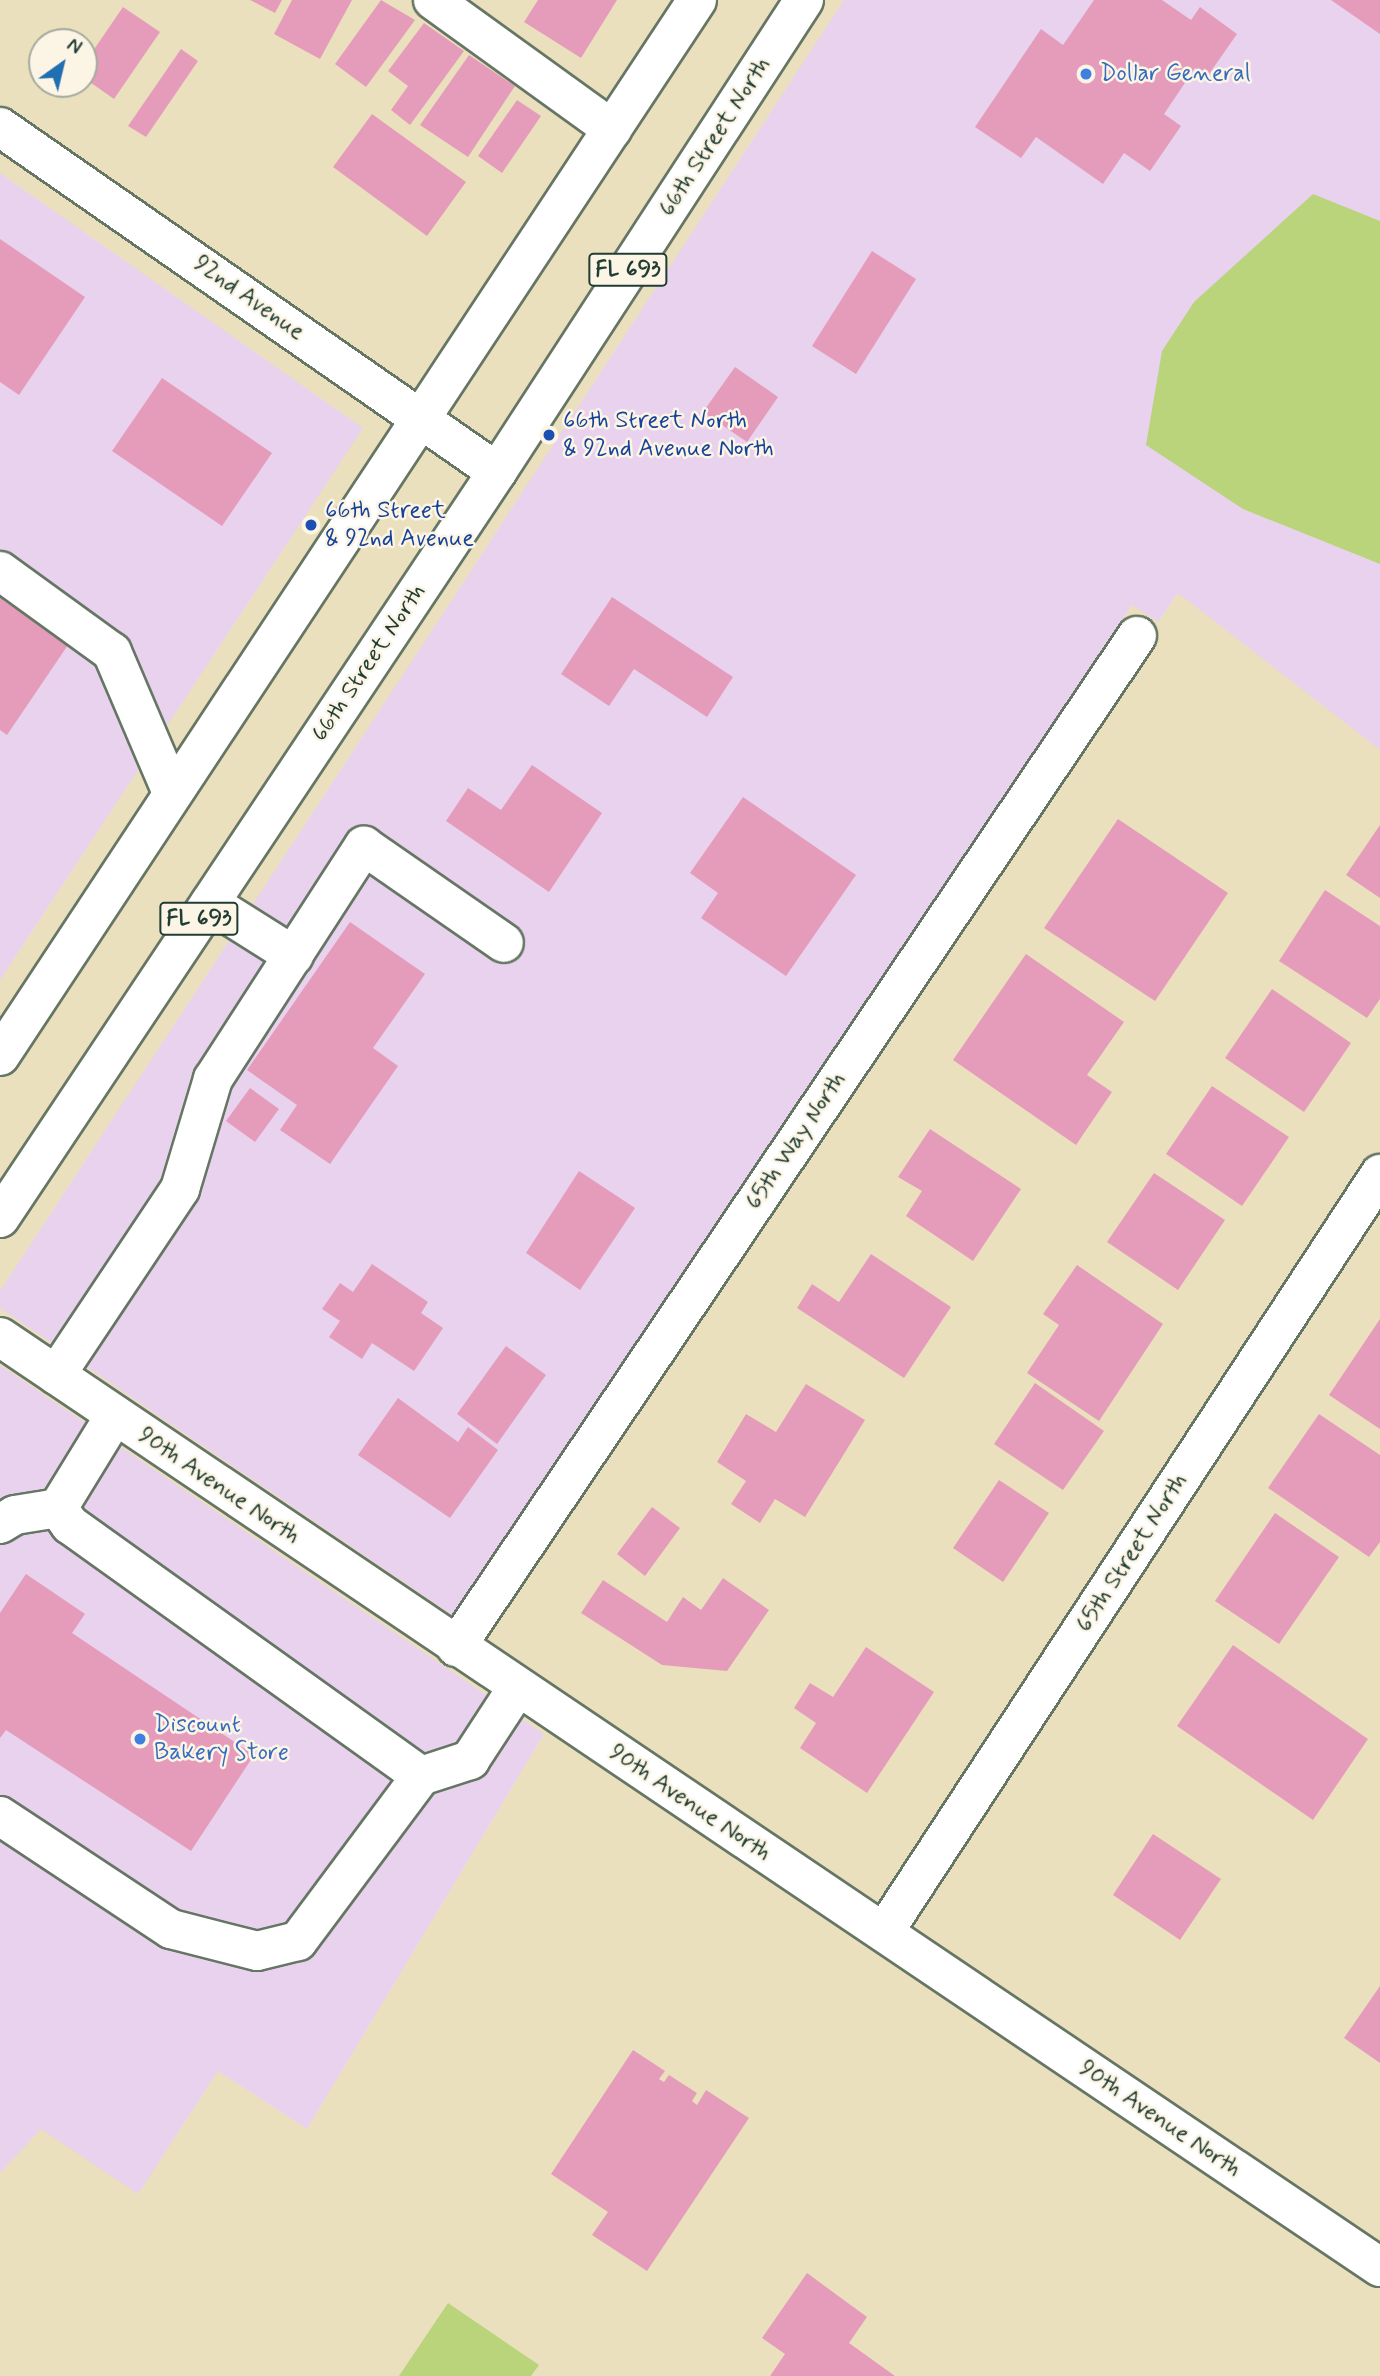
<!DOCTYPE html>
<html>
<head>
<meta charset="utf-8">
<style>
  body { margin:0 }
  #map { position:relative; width:1380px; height:2376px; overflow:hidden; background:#ebe0be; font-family:Mynerve,sans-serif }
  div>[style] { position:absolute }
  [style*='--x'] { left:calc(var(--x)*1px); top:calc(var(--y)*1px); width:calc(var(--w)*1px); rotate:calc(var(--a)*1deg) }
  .built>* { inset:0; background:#e8d2ee }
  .green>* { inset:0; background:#b9d47a }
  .building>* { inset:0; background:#e59cbb }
  .roads { filter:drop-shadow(2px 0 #667664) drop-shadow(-2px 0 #667664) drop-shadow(0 2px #667664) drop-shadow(0 -2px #667664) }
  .minor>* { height:38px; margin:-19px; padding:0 19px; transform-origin:19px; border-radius:19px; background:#fff }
  .major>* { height:38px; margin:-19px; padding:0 19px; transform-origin:19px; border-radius:19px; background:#fff }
  .dots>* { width:19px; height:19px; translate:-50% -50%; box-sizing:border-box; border:4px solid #fcf5e5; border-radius:50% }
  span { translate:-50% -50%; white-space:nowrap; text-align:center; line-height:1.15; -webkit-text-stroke:5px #fcf5e5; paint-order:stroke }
  .shield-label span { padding:2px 5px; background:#fcf5e5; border:2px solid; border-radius:5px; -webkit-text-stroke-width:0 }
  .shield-label { font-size:23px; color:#1f3d34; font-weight:700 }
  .shop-label { font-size:24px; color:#366cbe }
  .left { translate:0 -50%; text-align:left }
  .street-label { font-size:24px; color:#1f3d34 }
  .transit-label { font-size:24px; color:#164399 }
  .north { position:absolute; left:28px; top:28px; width:70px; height:70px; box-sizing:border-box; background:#fcf5e5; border:2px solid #a4ab9e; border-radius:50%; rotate:34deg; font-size:19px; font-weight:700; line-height:28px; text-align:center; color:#1f3d34 }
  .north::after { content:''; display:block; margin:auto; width:24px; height:32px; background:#1f6fb2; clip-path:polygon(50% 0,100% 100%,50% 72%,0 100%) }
</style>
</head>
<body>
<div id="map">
  <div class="built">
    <i style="clip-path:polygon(844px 0,1380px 0,1380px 221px,1312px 195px,1243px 509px,1380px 564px,1380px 750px,1178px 593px,1158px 622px,1132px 605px,452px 1615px,0 1308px,0 1291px)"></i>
    <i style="clip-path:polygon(0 173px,363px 428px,0 980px)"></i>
    <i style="clip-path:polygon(0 1365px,544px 1734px,307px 2129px,218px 2071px,138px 2194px,41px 2129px,0 2173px)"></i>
  </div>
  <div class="green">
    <i style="clip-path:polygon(1313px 194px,1380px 221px,1380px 564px,1243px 509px,1146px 445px,1162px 351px,1194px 302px)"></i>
    <i style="clip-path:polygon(448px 2303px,539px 2365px,531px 2376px,399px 2376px)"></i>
  </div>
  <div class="building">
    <i style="clip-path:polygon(250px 0,282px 0,275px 13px)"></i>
    <i style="clip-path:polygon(292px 0,352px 0,320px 59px,274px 34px)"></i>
    <i style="clip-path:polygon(381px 0,415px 20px,366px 87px,335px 64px)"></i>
    <i style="clip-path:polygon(538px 0,617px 0,581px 58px,524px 22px)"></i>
    <i style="clip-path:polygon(1094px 0,1162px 0,1191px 20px,1200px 7px,1237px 34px,1207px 77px,1195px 68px,1164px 114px,1181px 126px,1150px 171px,1124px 153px,1103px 184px,1036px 137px,1021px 158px,975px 127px,1041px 29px,1063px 45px)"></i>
    <i style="clip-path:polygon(1331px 0,1380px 0,1380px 34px)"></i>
    <i style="clip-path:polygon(123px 7px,160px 32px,114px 99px,84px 78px,84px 64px)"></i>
    <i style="clip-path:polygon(424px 23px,464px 51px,410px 125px,391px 110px,408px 86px,388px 71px)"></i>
    <i style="clip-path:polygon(181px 49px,198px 61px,146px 137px,128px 126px)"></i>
    <i style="clip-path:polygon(469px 55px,515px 86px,468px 157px,420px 125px)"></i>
    <i style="clip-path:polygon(517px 100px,541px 116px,502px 173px,478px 156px)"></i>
    <i style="clip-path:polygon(372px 114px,466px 182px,427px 236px,333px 167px)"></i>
    <i style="clip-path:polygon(0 239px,85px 297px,19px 395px,0 382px)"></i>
    <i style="clip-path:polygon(872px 251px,916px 279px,856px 374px,812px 346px)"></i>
    <i style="clip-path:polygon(735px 367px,778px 397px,747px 442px,703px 412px)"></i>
    <i style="clip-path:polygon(162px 378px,272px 453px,222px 526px,112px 451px)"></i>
    <i style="clip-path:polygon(612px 597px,733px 677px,707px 717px,634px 669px,609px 706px,561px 674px)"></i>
    <i style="clip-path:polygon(0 598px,68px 645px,7px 735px,0 730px)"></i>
    <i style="clip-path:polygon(532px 765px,602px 813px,549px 892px,446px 821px,468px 788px,501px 810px)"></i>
    <i style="clip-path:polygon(743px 797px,856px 875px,786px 976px,701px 918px,718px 893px,690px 873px)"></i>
    <i style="clip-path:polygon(1118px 819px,1228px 893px,1155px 1001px,1044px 928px)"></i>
    <i style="clip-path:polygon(1380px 825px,1380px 898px,1346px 875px)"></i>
    <i style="clip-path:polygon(1325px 890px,1380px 926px,1380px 999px,1367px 1018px,1279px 961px)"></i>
    <i style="clip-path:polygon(350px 922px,425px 974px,373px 1048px,398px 1066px,330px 1164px,280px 1130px,297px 1105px,247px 1070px)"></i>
    <i style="clip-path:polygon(1026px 954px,1124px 1022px,1087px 1075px,1112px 1092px,1076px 1145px,953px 1060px)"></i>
    <i style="clip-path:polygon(1272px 989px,1351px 1043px,1304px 1112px,1225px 1058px)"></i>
    <i style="clip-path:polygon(1212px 1086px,1289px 1137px,1242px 1206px,1166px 1154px)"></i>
    <i style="clip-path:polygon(250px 1088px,279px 1109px,255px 1142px,226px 1121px)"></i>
    <i style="clip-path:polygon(930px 1129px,1021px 1189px,973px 1261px,906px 1216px,922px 1191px,898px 1177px)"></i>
    <i style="clip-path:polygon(579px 1171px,635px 1208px,580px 1290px,526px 1253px)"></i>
    <i style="clip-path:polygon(1154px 1173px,1225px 1220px,1178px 1290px,1107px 1242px)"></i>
    <i style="clip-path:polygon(871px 1254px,951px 1307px,904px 1378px,797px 1308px,812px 1284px,839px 1302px)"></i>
    <i style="clip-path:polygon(372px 1264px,428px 1302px,421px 1313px,443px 1328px,414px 1371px,372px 1343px,362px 1359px,329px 1337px,340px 1321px,322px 1309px,340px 1283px,353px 1292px)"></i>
    <i style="clip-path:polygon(1077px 1265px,1163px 1324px,1099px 1421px,1027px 1373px,1059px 1325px,1043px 1314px)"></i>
    <i style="clip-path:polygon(1380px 1319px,1380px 1429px,1329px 1395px)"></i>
    <i style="clip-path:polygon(506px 1346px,546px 1375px,497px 1444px,457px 1414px)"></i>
    <i style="clip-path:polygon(1035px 1383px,1104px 1431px,1063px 1490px,994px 1444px)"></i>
    <i style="clip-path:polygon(806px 1384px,865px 1420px,805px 1517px,775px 1499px,760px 1523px,731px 1504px,746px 1481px,717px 1462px,746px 1414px,776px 1432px)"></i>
    <i style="clip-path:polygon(398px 1398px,458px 1442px,468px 1427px,498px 1450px,450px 1518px,358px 1455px)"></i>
    <i style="clip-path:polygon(1319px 1414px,1380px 1455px,1380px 1542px,1369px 1557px,1268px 1488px)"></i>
    <i style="clip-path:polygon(999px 1480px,1049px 1513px,1003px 1582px,953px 1548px)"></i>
    <i style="clip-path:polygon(652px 1507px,680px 1528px,645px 1576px,617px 1554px)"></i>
    <i style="clip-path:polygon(1275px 1513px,1339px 1557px,1279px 1644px,1215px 1601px)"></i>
    <i style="clip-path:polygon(26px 1574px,85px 1614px,72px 1633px,254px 1755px,191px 1851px,6px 1730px,0 1738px,0 1613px)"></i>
    <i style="clip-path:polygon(723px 1578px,769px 1610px,727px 1671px,662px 1665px,581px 1613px,603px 1580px,667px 1622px,683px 1597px,701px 1610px)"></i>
    <i style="clip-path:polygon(1233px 1645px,1368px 1739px,1313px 1820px,1177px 1726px)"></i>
    <i style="clip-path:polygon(866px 1647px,934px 1692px,867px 1793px,800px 1748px,816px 1723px,794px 1708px,810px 1683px,833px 1697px)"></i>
    <i style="clip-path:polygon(1153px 1834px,1221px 1879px,1180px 1940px,1113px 1895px)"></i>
    <i style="clip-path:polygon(1380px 1986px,1380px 2063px,1344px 2038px)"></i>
    <i style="clip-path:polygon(633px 2050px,665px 2071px,659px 2079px,664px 2082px,669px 2075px,697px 2093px,692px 2101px,697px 2105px,706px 2090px,749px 2118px,647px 2271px,592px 2235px,608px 2212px,551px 2174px)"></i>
    <i style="clip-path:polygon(807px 2273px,867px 2317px,849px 2343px,895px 2376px,770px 2376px,785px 2354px,762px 2338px)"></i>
  </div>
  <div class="roads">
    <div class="minor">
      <i style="--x:433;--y:0;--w:221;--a:35.8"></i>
      <i style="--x:0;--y:127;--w:605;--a:34.77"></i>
      <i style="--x:0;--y:571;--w:138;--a:35.9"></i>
      <i style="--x:112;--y:652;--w:153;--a:66.9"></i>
      <i style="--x:210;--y:903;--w:99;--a:32.2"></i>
      <i style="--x:0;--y:1337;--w:1664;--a:33.98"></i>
      <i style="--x:56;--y:1375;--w:224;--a:-56.3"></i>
      <i style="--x:180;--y:1189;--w:115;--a:-73.3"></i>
      <i style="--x:213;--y:1079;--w:278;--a:-57.1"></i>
      <i style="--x:364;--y:846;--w:170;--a:34.7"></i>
      <i style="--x:0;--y:1524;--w:17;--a:-31"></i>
      <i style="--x:15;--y:1515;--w:44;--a:-9.2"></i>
      <i style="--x:58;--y:1508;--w:109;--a:-58.5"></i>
      <i style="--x:456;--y:1647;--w:1219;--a:-56.04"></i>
      <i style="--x:421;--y:1776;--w:52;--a:-18.1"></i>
      <i style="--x:470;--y:1760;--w:86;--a:-56.9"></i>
      <i style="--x:0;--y:1816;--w:205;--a:33.5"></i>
      <i style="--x:171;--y:1929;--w:89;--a:14.3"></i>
      <i style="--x:257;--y:1951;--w:42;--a:-13.7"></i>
      <i style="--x:298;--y:1941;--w:206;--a:-53.3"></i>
      <i style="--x:421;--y:1776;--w:432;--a:-144.4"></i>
      <i style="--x:70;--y:1525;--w:21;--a:-125"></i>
      <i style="--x:884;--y:1932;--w:906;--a:-56.8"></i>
    </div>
    <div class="major">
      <i style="--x:0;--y:1056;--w:1265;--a:-56.57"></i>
      <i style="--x:0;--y:1218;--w:896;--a:-56.33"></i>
      <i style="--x:497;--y:472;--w:563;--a:-56.96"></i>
    </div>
  </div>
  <div class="dots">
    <i style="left:1086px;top:74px;background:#3f7fe0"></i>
    <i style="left:549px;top:435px;background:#1a4fb4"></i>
    <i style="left:311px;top:525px;background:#1a4fb4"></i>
    <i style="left:140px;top:1739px;background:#3f7fe0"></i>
  </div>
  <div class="shield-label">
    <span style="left:628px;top:270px">FL 693</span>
    <span style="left:199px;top:919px">FL 693</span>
  </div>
  <div class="shop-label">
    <span class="left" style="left:1100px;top:74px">Dollar General</span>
    <span class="left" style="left:154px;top:1739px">Discount<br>Bakery Store</span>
  </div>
  <div class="street-label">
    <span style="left:715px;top:137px;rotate:-57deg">66th Street North</span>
    <span style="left:249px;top:298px;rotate:35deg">92nd Avenue</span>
    <span style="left:369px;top:663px;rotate:-56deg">66th Street North</span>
    <span style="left:796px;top:1141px;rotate:-56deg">65th Way North</span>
    <span style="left:219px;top:1486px;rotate:34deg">90th Avenue North</span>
    <span style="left:1132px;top:1553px;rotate:-57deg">65th Street North</span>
    <span style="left:690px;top:1803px;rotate:34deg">90th Avenue North</span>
    <span style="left:1160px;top:2119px;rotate:34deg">90th Avenue North</span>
  </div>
  <div class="transit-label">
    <span class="left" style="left:563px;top:435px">66th Street North<br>&amp; 92nd Avenue North</span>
    <span class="left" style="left:325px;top:525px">66th Street<br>&amp; 92nd Avenue</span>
  </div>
  <div class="north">N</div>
</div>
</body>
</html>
